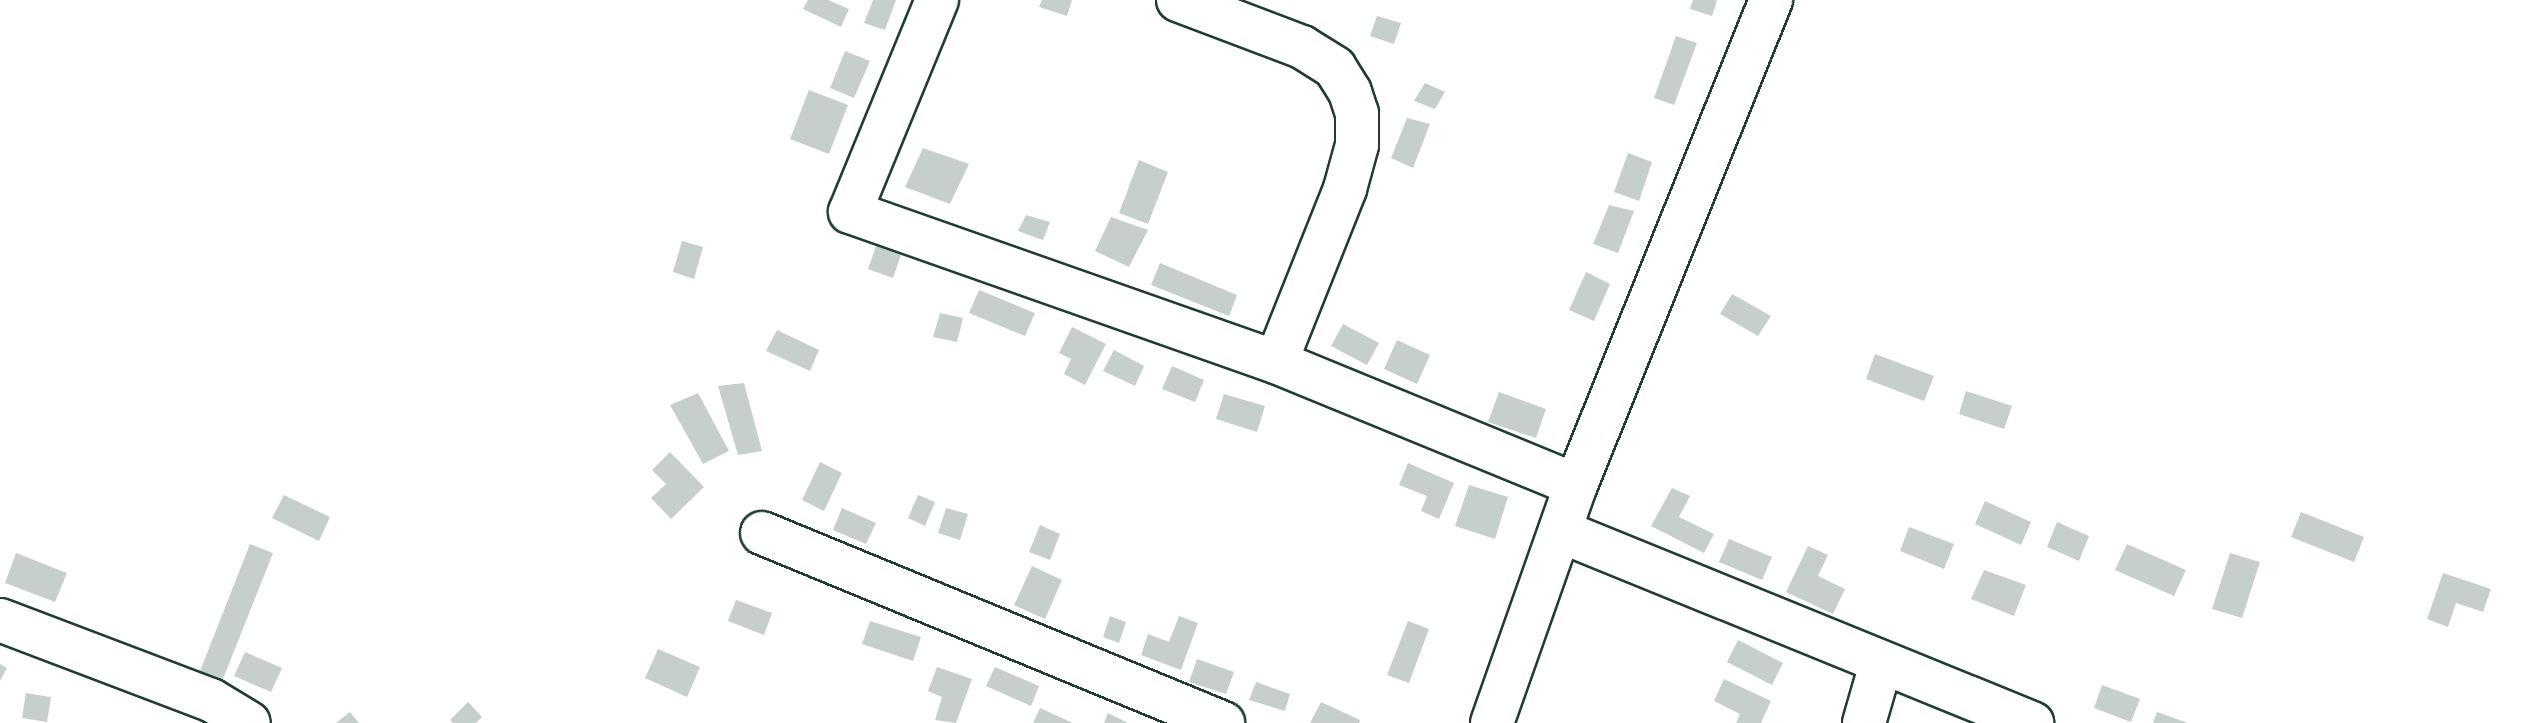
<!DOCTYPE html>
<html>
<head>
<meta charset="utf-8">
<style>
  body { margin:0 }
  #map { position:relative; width:2540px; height:723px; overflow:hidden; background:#fff; font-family:"Gochi Hand",sans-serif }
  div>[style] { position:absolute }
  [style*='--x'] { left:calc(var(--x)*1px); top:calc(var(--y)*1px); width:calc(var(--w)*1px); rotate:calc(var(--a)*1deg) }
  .building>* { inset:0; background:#c7cfcc }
  .roads { filter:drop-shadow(2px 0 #1f3d34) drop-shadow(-2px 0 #1f3d34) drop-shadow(0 2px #1f3d34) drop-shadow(0 -2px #1f3d34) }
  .minor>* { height:42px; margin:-21px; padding:0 21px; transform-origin:21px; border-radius:21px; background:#fff }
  span { translate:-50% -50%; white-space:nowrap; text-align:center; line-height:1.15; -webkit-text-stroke:6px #fff; paint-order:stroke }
</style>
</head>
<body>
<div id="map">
  <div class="building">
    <i style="clip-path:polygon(808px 0,828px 0,849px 9px,841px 27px,803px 9px)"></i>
    <i style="clip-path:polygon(873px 0,896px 0,885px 30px,864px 23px)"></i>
    <i style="clip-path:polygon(1042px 0,1072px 0,1067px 16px,1039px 7px)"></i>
    <i style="clip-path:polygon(1693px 0,1717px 0,1712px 16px,1690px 9px)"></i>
    <i style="clip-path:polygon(1377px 16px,1401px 23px,1394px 44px,1370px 36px)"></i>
    <i style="clip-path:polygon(1676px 36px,1697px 43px,1674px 105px,1654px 98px)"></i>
    <i style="clip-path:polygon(845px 51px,870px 61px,854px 98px,830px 88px)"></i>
    <i style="clip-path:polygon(1425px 83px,1445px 92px,1435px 109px,1414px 101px)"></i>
    <i style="clip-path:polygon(809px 90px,848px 105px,829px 154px,790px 139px)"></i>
    <i style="clip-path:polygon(1407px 118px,1430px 124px,1413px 168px,1391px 158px)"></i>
    <i style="clip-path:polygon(923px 148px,969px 164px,950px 204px,905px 187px)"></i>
    <i style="clip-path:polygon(1628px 153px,1652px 162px,1639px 201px,1614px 192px)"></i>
    <i style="clip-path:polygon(1139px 160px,1168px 172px,1148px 224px,1119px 213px)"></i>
    <i style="clip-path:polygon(1609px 205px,1634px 211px,1618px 253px,1593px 244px)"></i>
    <i style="clip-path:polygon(1026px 215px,1050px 222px,1043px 240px,1018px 231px)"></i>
    <i style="clip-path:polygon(1111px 217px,1148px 230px,1129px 267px,1095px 251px)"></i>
    <i style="clip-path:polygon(682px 241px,703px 247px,694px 279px,673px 272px)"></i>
    <i style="clip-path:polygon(876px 246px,901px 255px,893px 278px,868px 269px)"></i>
    <i style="clip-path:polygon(1160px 263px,1237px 295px,1229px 316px,1151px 285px)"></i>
    <i style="clip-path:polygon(1586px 272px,1610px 284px,1594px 321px,1569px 310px)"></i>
    <i style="clip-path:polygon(979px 290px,1035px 313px,1025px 336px,969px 313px)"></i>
    <i style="clip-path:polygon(1732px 294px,1771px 316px,1758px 336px,1720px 314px)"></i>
    <i style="clip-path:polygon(940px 313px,963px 318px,957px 342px,933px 337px)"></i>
    <i style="clip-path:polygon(1343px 324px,1379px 343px,1367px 365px,1331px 346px)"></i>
    <i style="clip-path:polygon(1072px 327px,1106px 344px,1085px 385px,1064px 374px,1071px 359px,1059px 353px)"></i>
    <i style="clip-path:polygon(777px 330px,819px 350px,810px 371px,766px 351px)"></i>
    <i style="clip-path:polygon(1397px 340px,1430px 355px,1417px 384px,1384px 369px)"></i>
    <i style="clip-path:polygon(1114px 350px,1144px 366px,1135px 386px,1103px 371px)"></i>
    <i style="clip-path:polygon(1875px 354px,1934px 376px,1924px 401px,1866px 379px)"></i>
    <i style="clip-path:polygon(1172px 366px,1204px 380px,1195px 402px,1162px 389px)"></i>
    <i style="clip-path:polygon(744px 383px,762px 451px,738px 455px,718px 386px)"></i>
    <i style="clip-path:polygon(1966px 391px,2012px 406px,2004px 429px,1959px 414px)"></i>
    <i style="clip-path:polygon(1499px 392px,1546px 409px,1536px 438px,1488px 422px)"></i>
    <i style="clip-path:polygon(698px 393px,729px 451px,703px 464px,670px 405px)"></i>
    <i style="clip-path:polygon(1224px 394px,1265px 406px,1257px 432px,1216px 419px)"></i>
    <i style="clip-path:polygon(670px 452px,704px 487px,671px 519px,651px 498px,666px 484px,652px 470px)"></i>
    <i style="clip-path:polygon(820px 462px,842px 473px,824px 511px,802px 500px)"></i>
    <i style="clip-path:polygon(1408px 463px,1454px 483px,1439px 519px,1421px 511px,1427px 496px,1399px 485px)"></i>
    <i style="clip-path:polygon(1469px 485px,1508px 497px,1495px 539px,1455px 526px)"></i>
    <i style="clip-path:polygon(1672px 488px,1690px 496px,1679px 517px,1714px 534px,1704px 553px,1651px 526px)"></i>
    <i style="clip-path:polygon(284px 495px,330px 517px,319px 541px,272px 518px)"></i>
    <i style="clip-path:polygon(918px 495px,935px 502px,925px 526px,908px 518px)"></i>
    <i style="clip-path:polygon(1985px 501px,2031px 522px,2021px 545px,1975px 524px)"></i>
    <i style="clip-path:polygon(842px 508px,876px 523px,866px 544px,833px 530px)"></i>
    <i style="clip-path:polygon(946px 508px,968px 514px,960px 540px,938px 533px)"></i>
    <i style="clip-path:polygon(2301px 512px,2364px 537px,2354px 562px,2291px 537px)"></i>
    <i style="clip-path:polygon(2057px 522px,2089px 536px,2079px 561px,2047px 547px)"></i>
    <i style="clip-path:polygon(1040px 525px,1060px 534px,1050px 560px,1029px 552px)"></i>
    <i style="clip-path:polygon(1909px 527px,1954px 544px,1944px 569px,1900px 551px)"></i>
    <i style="clip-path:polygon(1729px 539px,1772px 557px,1762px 580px,1719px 562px)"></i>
    <i style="clip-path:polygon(250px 544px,273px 553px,223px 679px,200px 671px)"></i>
    <i style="clip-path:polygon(2127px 544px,2186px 570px,2174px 596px,2115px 570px)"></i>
    <i style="clip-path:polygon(1808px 546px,1828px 555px,1818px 576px,1845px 589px,1833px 614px,1786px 592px)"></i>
    <i style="clip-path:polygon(16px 553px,67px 573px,55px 602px,5px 583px)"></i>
    <i style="clip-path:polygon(2230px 553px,2260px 562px,2242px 618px,2212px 609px)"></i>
    <i style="clip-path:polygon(1032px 566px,1062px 580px,1045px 619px,1014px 605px)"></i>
    <i style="clip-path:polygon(1984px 570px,2026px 585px,2014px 616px,1971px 599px)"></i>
    <i style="clip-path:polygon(2443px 573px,2491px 589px,2483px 612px,2456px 603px,2448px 627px,2427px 619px)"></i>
    <i style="clip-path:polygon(736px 600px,772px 613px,764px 635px,728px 621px)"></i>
    <i style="clip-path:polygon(1110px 616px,1126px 622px,1119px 643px,1103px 637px)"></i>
    <i style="clip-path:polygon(1179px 616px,1198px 623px,1181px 670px,1141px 655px,1148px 634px,1169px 642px)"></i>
    <i style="clip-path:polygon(870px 621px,921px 637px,913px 661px,862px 644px)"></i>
    <i style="clip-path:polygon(1408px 621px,1429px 629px,1409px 683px,1387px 675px)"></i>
    <i style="clip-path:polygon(1738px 640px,1783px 663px,1772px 685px,1727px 662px)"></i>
    <i style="clip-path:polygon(658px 649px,700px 667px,687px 697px,645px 678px)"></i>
    <i style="clip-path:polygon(245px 652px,282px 668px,271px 692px,234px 676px)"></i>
    <i style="clip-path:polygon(1197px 659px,1234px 672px,1226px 694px,1189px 682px)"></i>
    <i style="clip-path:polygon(0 664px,7px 668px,0 681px)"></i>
    <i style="clip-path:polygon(937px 667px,972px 679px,956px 723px,935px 720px,942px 697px,928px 691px)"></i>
    <i style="clip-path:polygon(995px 667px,1039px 686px,1031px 706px,986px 686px)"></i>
    <i style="clip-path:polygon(1724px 679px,1771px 701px,1761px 723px,1736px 723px,1740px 714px,1714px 701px)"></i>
    <i style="clip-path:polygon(1256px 682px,1290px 694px,1285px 711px,1249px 700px)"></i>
    <i style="clip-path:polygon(2102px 685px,2140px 699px,2131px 722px,2094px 708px)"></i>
    <i style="clip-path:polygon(26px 693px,51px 697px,47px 722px,22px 718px)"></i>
    <i style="clip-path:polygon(468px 702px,482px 717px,476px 723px,453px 723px,450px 720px)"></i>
    <i style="clip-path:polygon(1321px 702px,1360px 720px,1359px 723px,1310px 723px)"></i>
    <i style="clip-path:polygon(1040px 708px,1073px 723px,1033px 723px)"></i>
    <i style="clip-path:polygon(350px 712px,359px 723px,336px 723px)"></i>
    <i style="clip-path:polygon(2157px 712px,2188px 723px,2153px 723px)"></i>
    <i style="clip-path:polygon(1108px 713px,1128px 723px,1104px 723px)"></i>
  </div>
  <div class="roads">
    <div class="minor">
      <i style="--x:937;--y:0;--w:229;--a:112.3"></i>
      <i style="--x:850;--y:212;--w:452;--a:19.4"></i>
      <i style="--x:1276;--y:362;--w:324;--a:22.3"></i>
      <i style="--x:1178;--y:0;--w:133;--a:20.8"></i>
      <i style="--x:1302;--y:47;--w:39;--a:32"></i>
      <i style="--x:1335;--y:68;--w:28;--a:58"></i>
      <i style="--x:1350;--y:92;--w:22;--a:72"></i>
      <i style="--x:1357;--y:113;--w:32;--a:90"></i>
      <i style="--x:1357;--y:145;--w:46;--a:105.3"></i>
      <i style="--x:1345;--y:189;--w:186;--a:111.7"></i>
      <i style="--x:1560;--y:531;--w:510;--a:22.14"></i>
      <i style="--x:762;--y:533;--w:499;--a:22.4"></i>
      <i style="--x:0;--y:620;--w:226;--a:20.8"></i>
      <i style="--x:211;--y:700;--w:44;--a:31.2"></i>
      <i style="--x:1492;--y:723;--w:252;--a:-70.6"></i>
      <i style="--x:1576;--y:485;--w:523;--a:-68.1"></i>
      <i style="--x:1864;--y:723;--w:61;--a:-73.9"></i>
    </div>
  </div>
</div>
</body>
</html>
